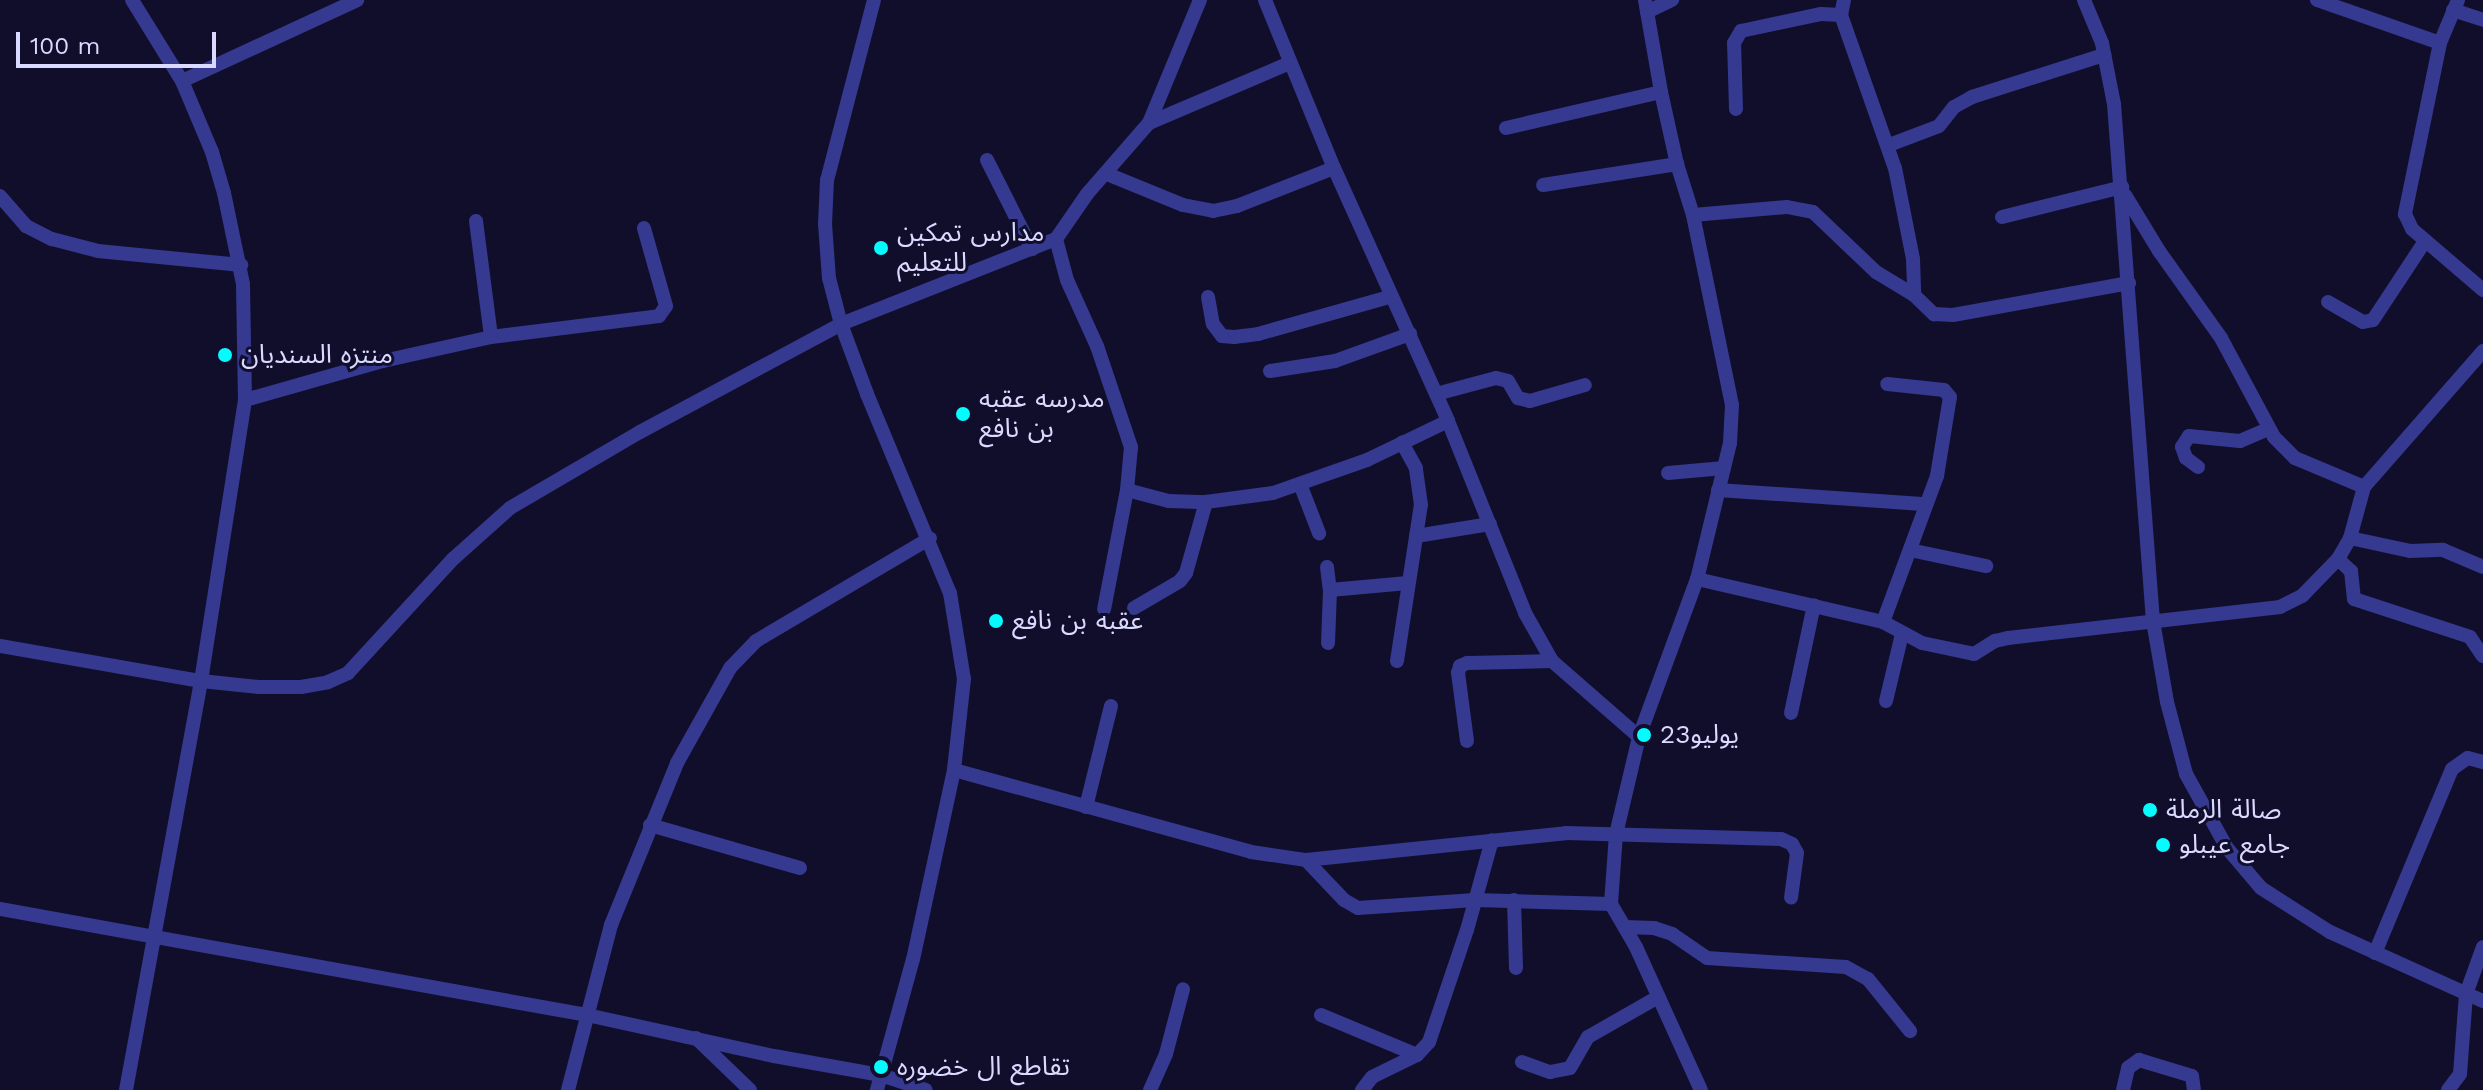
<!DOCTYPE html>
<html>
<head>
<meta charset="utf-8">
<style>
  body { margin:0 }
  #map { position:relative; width:2483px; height:1090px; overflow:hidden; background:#110e2c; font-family:"Work Sans","Noto Sans Arabic",sans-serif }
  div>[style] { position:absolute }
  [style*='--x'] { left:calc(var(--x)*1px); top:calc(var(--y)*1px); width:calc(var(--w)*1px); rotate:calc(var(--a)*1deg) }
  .minor>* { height:14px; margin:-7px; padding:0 7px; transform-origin:7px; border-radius:7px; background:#35398f }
  .dots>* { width:22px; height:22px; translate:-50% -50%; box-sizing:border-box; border:4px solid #110e2c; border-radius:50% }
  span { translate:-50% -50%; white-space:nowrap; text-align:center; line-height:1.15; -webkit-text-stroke:6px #110e2c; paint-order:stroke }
  .poi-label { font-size:26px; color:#dad9ff }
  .left { translate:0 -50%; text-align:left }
  .scale { position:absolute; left:16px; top:32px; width:200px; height:36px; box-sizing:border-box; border:4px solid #dad9ff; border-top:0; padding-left:10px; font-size:24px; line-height:28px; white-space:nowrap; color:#dad9ff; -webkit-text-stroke:6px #110e2c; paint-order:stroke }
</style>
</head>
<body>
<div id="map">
  <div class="minor">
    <i style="--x:874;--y:0;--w:186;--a:104.6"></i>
    <i style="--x:827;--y:180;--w:44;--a:92.6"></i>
    <i style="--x:825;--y:224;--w:54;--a:85.8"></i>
    <i style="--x:829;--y:278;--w:48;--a:75.4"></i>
    <i style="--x:841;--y:324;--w:75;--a:69.6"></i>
    <i style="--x:867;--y:394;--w:216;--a:67.4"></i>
    <i style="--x:950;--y:593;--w:87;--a:80.8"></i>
    <i style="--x:964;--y:679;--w:92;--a:96.3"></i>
    <i style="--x:954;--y:770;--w:193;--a:102.2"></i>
    <i style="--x:913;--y:959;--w:136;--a:105.4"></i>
    <i style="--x:1265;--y:0;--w:182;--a:67.7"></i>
    <i style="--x:1334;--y:168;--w:277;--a:65.7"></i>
    <i style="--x:1448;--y:421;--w:207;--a:68.1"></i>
    <i style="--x:1525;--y:613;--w:55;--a:60.6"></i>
    <i style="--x:1552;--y:661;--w:116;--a:41.1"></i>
    <i style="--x:1645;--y:0;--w:93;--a:80.1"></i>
    <i style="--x:1661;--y:92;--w:74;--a:77.5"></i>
    <i style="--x:1677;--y:164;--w:53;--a:72.6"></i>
    <i style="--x:1693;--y:215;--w:194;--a:78.4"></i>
    <i style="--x:1732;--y:405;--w:38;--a:93"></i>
    <i style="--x:1730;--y:443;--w:140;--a:103.6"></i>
    <i style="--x:1697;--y:579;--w:168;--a:110.2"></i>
    <i style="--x:1639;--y:737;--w:100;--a:103.3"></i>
    <i style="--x:1616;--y:834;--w:70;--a:94.1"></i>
    <i style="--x:1611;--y:904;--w:50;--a:59.8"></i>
    <i style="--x:1636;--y:947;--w:157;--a:65.6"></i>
    <i style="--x:1844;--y:0;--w:15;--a:101"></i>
    <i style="--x:1841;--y:15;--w:162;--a:70.6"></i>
    <i style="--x:1895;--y:168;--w:93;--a:78.8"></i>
    <i style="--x:1913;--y:259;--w:36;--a:88"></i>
    <i style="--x:2084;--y:0;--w:47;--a:67.3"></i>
    <i style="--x:2102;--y:43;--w:62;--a:78.9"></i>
    <i style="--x:2114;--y:104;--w:518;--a:85.69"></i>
    <i style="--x:2153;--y:621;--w:82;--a:80.2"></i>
    <i style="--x:2167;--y:702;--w:74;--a:75.2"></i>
    <i style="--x:2186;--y:774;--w:85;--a:61"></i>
    <i style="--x:2227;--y:848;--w:52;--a:49.6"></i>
    <i style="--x:2261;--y:888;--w:82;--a:32.5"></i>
    <i style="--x:2330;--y:932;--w:168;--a:24.3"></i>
    <i style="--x:2317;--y:0;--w:130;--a:19.3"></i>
    <i style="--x:2458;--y:0;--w:47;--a:112.7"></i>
    <i style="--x:2440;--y:43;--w:175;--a:101.6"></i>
    <i style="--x:2405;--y:214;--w:17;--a:65"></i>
    <i style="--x:2412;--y:229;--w:94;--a:40.7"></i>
    <i style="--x:2453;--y:10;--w:32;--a:18"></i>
    <i style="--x:1647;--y:12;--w:28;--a:-26"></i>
    <i style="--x:182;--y:81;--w:193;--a:-24.8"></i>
    <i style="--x:1736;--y:109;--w:66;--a:-91.7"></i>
    <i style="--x:1734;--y:43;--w:14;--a:-60"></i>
    <i style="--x:1741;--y:31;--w:82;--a:-12"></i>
    <i style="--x:1821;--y:14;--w:20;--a:3"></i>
    <i style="--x:1149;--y:123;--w:133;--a:-67.5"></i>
    <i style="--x:1506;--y:128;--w:159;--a:-13.1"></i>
    <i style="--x:1889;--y:145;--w:53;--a:-20.8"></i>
    <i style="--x:1939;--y:126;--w:24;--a:-52"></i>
    <i style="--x:1954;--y:107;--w:21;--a:-29"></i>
    <i style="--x:1972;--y:97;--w:139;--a:-17.7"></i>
    <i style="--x:987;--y:160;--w:100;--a:63.2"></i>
    <i style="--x:1107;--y:174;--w:82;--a:22.2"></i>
    <i style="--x:1183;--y:205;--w:31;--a:11"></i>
    <i style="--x:1213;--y:211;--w:25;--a:-12"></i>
    <i style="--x:1237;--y:206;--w:104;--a:-21.4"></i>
    <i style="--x:1543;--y:185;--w:136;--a:-8.9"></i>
    <i style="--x:2125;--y:195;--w:66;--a:58.7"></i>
    <i style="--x:2159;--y:251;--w:107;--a:54.5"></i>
    <i style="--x:2221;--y:338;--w:112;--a:61.8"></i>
    <i style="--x:2274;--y:437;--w:30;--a:45"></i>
    <i style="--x:2295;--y:458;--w:75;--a:22.8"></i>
    <i style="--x:0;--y:196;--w:40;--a:49"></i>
    <i style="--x:26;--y:226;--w:29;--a:27"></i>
    <i style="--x:52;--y:239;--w:48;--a:14.6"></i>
    <i style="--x:98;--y:251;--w:144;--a:5.6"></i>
    <i style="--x:1693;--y:215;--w:94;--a:-4.9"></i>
    <i style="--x:1787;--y:207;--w:26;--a:11"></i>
    <i style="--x:1813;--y:212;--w:87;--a:43.6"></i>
    <i style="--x:1876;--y:272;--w:44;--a:31.2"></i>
    <i style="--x:1914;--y:295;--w:28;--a:44"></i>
    <i style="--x:1934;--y:314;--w:19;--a:3"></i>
    <i style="--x:1953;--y:315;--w:179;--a:-10.3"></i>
    <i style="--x:2002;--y:217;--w:124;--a:-14"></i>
    <i style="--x:476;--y:221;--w:117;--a:82.6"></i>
    <i style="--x:1056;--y:239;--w:42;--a:75"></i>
    <i style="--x:1067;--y:280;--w:72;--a:65.6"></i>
    <i style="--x:1097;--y:346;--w:107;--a:71.4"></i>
    <i style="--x:1131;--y:447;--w:43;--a:95.3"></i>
    <i style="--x:1127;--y:490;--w:121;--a:100.9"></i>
    <i style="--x:1208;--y:297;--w:27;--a:80"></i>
    <i style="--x:1213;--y:324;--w:15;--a:53"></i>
    <i style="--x:1222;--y:336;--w:12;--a:5"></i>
    <i style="--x:1234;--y:337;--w:24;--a:-7"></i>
    <i style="--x:1258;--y:334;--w:139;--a:-15.8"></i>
    <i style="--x:2328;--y:302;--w:40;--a:29.7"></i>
    <i style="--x:2363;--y:322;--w:10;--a:-11"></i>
    <i style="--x:2373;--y:320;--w:95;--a:-56.6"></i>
    <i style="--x:1270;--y:371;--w:66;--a:-8.7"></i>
    <i style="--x:1335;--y:361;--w:80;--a:-19.8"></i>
    <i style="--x:1436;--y:394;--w:62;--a:-14.9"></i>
    <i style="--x:1496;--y:378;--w:12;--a:14"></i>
    <i style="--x:1508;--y:381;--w:20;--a:60"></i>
    <i style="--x:1518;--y:398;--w:12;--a:14"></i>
    <i style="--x:1530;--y:401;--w:57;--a:-16.2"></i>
    <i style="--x:245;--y:400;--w:143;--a:-15.8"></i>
    <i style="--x:383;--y:361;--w:111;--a:-12.5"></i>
    <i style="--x:491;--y:337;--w:169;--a:-7.1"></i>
    <i style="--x:659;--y:316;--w:12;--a:-55"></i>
    <i style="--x:666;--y:306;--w:81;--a:-105.8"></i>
    <i style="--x:2198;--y:467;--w:15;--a:-143"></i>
    <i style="--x:2186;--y:458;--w:12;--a:-110"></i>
    <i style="--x:2182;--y:447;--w:13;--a:-58"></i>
    <i style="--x:2189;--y:436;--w:51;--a:5.6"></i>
    <i style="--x:2240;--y:441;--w:30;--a:-23"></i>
    <i style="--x:1668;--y:473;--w:56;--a:-5.1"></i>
    <i style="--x:1300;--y:484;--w:53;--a:68.8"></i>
    <i style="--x:1127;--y:490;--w:43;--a:14.7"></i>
    <i style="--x:1169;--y:501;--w:37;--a:2"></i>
    <i style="--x:1206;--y:502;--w:68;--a:-7.7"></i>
    <i style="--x:1273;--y:493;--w:100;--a:-19.3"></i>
    <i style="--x:1367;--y:460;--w:90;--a:-25.7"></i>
    <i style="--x:1718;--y:490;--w:208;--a:3.9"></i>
    <i style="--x:1416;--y:536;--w:75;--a:-9.2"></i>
    <i style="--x:2350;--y:538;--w:61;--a:12.2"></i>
    <i style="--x:2410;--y:551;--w:33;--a:-2"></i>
    <i style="--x:2443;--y:550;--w:43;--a:23"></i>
    <i style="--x:1910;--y:550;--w:78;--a:11.9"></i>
    <i style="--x:2338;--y:559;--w:18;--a:43"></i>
    <i style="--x:2351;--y:571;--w:28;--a:84"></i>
    <i style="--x:2354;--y:599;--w:122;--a:18.1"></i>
    <i style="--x:2470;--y:637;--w:23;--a:56"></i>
    <i style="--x:1327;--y:567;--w:23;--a:83"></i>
    <i style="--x:1697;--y:579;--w:191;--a:13"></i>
    <i style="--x:1883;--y:622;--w:44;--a:28.3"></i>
    <i style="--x:1922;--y:643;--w:53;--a:11.9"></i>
    <i style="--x:1974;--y:654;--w:25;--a:-32"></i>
    <i style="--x:1995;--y:641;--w:13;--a:-13"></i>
    <i style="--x:2008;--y:638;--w:274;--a:-6.5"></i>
    <i style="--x:2280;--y:607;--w:25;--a:-27"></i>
    <i style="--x:2302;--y:596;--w:52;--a:-45.8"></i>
    <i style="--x:2338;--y:559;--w:24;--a:-60"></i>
    <i style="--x:2350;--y:538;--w:53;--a:-74.6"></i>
    <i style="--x:2364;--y:487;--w:181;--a:-48.8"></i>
    <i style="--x:1134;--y:608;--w:53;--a:-30.4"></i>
    <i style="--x:1180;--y:581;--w:10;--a:-53"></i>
    <i style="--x:1186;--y:573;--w:74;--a:-74.3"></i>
    <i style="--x:1883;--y:622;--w:156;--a:-69.7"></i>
    <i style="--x:1937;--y:476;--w:80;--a:-80.7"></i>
    <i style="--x:1950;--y:397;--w:9;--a:-131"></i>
    <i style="--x:1944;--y:390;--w:57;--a:-174"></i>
    <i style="--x:1328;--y:643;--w:53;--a:-87.8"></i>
    <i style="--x:1330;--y:590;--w:78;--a:-5.1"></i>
    <i style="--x:0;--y:646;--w:204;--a:9.9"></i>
    <i style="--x:201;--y:681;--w:58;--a:5.9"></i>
    <i style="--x:259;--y:687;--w:42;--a:0"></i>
    <i style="--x:301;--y:687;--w:27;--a:-10"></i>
    <i style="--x:328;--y:682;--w:22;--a:-24"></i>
    <i style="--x:348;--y:673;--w:155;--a:-47.4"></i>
    <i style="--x:453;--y:559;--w:76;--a:-41.8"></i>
    <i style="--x:510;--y:508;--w:151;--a:-30.3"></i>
    <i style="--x:640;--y:432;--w:228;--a:-28.2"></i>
    <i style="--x:841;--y:324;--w:231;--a:-21.6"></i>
    <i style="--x:1056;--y:239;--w:55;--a:-55.4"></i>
    <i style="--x:1087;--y:194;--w:94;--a:-48.9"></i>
    <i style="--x:1149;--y:123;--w:153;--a:-23.1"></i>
    <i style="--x:1397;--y:661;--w:158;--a:-81.3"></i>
    <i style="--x:1421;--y:505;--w:37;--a:-98"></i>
    <i style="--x:1416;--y:468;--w:29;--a:-119"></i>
    <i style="--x:1886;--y:701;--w:69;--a:-76.6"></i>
    <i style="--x:1791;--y:713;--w:110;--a:-78"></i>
    <i style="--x:1467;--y:741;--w:69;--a:-97.5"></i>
    <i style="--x:1458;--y:673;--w:7;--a:-74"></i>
    <i style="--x:1460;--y:666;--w:8;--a:-23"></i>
    <i style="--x:1467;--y:663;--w:85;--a:-1.3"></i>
    <i style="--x:954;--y:770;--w:308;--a:15.4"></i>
    <i style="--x:1251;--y:852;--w:56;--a:8.3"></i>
    <i style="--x:1306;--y:860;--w:261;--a:-5.9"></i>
    <i style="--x:1566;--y:833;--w:215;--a:1.6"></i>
    <i style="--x:1781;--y:839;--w:12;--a:24"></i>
    <i style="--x:1792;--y:844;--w:10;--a:61"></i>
    <i style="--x:1797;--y:853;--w:45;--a:97.6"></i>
    <i style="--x:1086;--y:807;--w:104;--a:-76.1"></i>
    <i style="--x:650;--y:825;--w:156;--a:16"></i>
    <i style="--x:1306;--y:860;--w:55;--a:46.5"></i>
    <i style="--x:1344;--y:900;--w:16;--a:30"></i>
    <i style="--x:1358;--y:908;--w:117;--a:-3.9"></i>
    <i style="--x:1475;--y:900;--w:136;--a:1.7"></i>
    <i style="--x:1514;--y:900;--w:68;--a:88.3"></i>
    <i style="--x:0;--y:909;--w:596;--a:10.24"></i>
    <i style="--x:587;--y:1015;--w:191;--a:12.4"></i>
    <i style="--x:774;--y:1056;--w:109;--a:10.1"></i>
    <i style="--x:881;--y:1075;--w:47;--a:18.4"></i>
    <i style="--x:1625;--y:927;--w:29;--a:2"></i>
    <i style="--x:1654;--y:928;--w:19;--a:18"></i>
    <i style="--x:1672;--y:934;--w:42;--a:34.4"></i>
    <i style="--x:1707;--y:958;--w:139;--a:3.7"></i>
    <i style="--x:1846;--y:967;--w:25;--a:29"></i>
    <i style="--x:1868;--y:979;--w:67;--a:51.1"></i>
    <i style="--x:2375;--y:953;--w:199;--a:-67.3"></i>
    <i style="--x:2452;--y:769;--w:19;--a:-35"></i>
    <i style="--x:2468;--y:758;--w:16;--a:15"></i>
    <i style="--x:1321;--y:1015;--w:104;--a:22.6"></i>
    <i style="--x:696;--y:1038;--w:75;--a:43.9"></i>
    <i style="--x:1522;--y:1062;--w:30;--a:20"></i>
    <i style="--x:1550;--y:1072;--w:20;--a:-11"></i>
    <i style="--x:1570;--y:1068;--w:36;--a:-60"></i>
    <i style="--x:1588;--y:1037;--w:81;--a:-29.7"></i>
    <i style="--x:126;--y:1090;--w:416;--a:-79.6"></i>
    <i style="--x:201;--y:681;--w:284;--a:-81.1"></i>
    <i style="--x:245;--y:400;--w:116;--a:-91"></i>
    <i style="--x:243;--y:284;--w:93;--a:-101.8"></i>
    <i style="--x:224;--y:193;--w:43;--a:-106.3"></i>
    <i style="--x:212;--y:152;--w:77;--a:-112.9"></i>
    <i style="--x:182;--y:81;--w:95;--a:-121.7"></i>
    <i style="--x:568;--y:1090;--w:171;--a:-75.4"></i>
    <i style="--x:611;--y:925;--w:175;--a:-67.8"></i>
    <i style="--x:677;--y:763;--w:109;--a:-60.8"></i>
    <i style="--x:730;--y:668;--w:37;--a:-46"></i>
    <i style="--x:756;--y:641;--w:202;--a:-30.6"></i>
    <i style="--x:1150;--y:1090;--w:39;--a:-66"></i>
    <i style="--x:1166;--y:1054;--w:67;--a:-75.3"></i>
    <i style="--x:1362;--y:1090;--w:16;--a:-52"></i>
    <i style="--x:1372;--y:1077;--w:50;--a:-26.1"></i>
    <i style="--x:1417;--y:1055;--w:18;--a:-47"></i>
    <i style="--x:1429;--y:1042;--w:118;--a:-71.3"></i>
    <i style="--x:1467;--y:930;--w:93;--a:-74.5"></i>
    <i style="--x:2123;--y:1090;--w:23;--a:-77"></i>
    <i style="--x:2128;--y:1068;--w:14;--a:-36"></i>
    <i style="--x:2139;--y:1060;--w:55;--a:16.8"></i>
    <i style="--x:2192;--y:1076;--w:14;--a:82"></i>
    <i style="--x:2448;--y:1090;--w:20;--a:-53"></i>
    <i style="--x:2460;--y:1074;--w:80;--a:-85.7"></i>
    <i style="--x:2466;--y:994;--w:50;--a:-70.1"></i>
  </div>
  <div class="dots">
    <i style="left:881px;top:248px;background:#05fcff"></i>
    <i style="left:225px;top:355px;background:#05fcff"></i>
    <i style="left:963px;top:414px;background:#05fcff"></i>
    <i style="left:996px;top:621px;background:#05fcff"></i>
    <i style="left:1644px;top:735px;background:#05fcff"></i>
    <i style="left:2150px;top:810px;background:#05fcff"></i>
    <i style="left:2163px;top:845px;background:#05fcff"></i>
    <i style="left:881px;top:1067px;background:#05fcff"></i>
  </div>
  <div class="poi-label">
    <span class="left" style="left:897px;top:248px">مدارس تمكين<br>للتعليم</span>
    <span class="left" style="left:241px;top:355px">منتزه السنديان</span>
    <span class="left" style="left:979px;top:414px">مدرسه عقبه<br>بن نافع</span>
    <span class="left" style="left:1012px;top:621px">عقبه بن نافع</span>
    <span class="left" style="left:1660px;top:735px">23يوليو</span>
    <span class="left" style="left:2166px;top:810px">صالة الرملة</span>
    <span class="left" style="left:2179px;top:845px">جامع عيبلو</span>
    <span class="left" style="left:897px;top:1067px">تقاطع ال خضوره</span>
  </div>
  <div class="scale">100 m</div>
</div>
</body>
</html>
